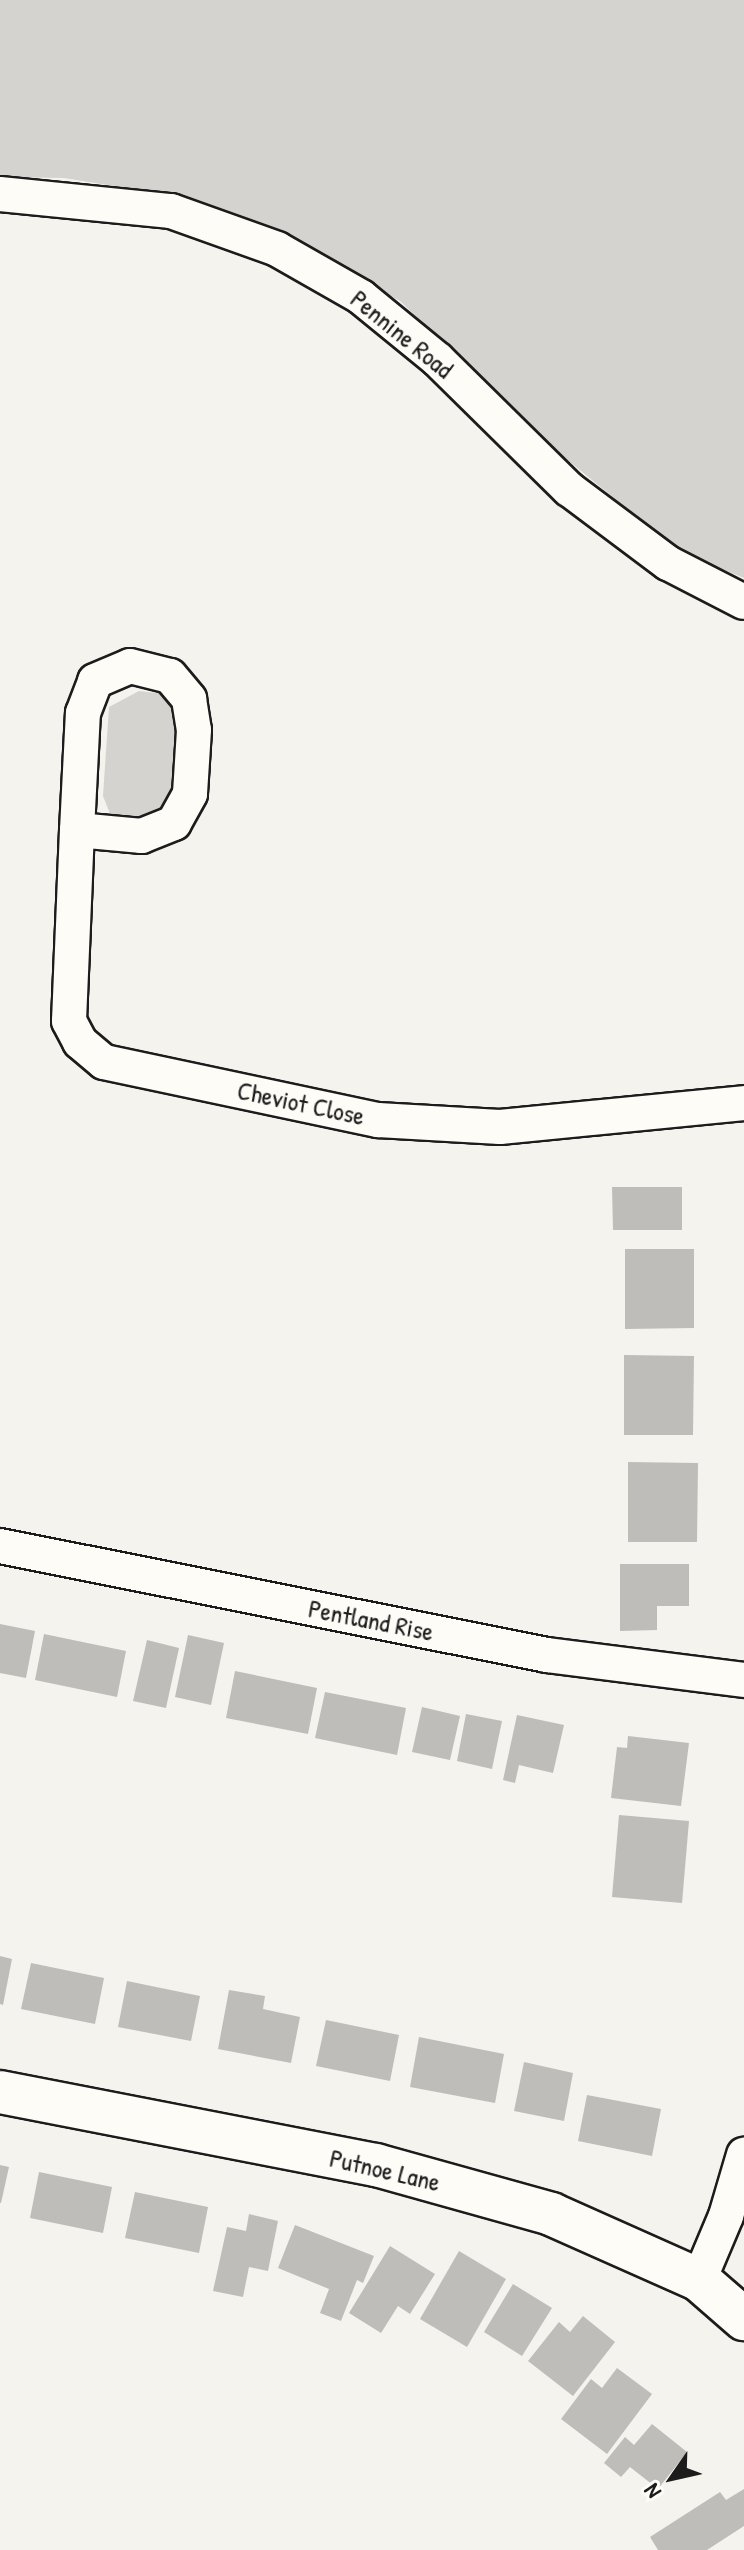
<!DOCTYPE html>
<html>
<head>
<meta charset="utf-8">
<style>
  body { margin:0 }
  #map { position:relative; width:744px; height:2550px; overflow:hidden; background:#f4f3ee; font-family:"Patrick Hand",sans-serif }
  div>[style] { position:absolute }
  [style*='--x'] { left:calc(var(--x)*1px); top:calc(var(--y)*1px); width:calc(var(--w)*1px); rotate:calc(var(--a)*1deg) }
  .green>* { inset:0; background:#d4d3cf }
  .building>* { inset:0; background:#bebdba }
  .roads { filter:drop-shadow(2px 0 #1c1c1c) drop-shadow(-2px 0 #1c1c1c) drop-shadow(0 2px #1c1c1c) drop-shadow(0 -2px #1c1c1c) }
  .minor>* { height:34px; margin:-17px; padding:0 17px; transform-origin:17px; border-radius:17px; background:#fdfcf7 }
  .tertiary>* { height:42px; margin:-21px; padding:0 21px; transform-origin:21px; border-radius:21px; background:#fdfcf7 }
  span { translate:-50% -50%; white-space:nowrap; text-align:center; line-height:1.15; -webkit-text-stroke:7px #fdfcf7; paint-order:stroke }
  .street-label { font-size:26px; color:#1c1c1c }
  .north { position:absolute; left:632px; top:2438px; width:80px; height:80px; -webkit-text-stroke:6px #fdfcf7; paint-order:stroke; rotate:236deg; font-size:22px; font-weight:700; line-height:32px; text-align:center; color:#1c1c1c }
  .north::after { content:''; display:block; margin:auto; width:28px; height:36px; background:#1c1c1c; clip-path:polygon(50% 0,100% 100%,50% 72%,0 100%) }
</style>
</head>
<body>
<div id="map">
  <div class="green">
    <i style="clip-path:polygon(0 0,744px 0,744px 578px,678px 551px,552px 447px,400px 301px,279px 234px,170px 195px,64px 178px,0 177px)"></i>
    <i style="clip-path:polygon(139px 691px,164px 694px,184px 706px,182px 811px,158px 827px,112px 819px,103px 796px,109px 707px)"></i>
  </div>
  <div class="building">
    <i style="clip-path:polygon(612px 1187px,682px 1187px,682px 1230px,613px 1230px)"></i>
    <i style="clip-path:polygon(625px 1249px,694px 1249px,694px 1328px,625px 1329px)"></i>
    <i style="clip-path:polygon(624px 1355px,694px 1356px,693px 1435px,624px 1435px)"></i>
    <i style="clip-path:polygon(628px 1462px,698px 1463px,697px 1542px,628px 1542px)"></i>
    <i style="clip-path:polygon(620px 1564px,689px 1564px,689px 1606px,657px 1606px,657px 1630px,620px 1631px)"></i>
    <i style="clip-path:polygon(0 1624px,35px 1631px,26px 1678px,0 1673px)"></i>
    <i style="clip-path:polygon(44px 1634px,126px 1651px,117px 1697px,35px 1680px)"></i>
    <i style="clip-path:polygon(188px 1635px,224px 1643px,211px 1705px,175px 1697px)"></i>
    <i style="clip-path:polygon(147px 1640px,179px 1648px,166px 1708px,133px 1701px)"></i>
    <i style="clip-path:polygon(235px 1671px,317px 1688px,308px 1734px,226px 1718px)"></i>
    <i style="clip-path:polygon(325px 1692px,406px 1708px,397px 1755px,315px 1738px)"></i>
    <i style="clip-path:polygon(422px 1707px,460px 1716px,450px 1760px,412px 1752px)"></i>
    <i style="clip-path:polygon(466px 1714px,502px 1721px,492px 1769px,457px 1761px)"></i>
    <i style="clip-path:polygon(517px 1715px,564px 1725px,553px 1773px,519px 1765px,515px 1783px,503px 1780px)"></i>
    <i style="clip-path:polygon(628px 1736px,689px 1743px,681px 1806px,611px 1798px,617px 1747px,627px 1748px)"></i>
    <i style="clip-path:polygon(619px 1815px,689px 1821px,682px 1903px,612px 1897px)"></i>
    <i style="clip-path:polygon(0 1956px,12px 1959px,3px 2005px,0 2004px)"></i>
    <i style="clip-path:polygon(31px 1963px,104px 1978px,95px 2024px,21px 2009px)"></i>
    <i style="clip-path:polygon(127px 1981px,200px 1996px,191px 2041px,118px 2027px)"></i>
    <i style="clip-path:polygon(229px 1990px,265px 1996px,263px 2009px,300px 2017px,291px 2063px,218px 2049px)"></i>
    <i style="clip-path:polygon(326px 2020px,399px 2035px,390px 2081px,316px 2066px)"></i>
    <i style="clip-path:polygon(419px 2037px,504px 2054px,495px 2103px,410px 2087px)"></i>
    <i style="clip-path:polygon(524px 2062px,573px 2073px,564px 2121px,514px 2111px)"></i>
    <i style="clip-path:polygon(587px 2095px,661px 2109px,652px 2156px,578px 2141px)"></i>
    <i style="clip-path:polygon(0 2165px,9px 2167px,1px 2203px,0 2203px)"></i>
    <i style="clip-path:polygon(39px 2172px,112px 2187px,103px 2233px,30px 2218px)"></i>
    <i style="clip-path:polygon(135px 2192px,208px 2207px,199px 2253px,125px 2238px)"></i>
    <i style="clip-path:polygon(249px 2214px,278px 2221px,268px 2271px,249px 2267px,243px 2297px,213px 2291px,227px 2227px,246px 2231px)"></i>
    <i style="clip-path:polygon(295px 2225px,374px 2256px,363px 2283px,357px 2280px,341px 2321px,320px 2313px,329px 2289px,278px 2268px)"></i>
    <i style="clip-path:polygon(390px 2246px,435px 2274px,410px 2314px,398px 2306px,381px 2333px,349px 2313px)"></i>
    <i style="clip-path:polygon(459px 2251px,506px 2279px,467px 2347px,420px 2319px)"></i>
    <i style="clip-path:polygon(513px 2284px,552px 2308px,522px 2356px,484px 2332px)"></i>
    <i style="clip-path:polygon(583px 2316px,615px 2342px,573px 2396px,528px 2361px,559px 2322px,570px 2332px)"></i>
    <i style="clip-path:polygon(617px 2368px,652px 2394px,607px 2454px,561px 2419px,591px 2379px,602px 2388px)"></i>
    <i style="clip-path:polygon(652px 2424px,687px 2452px,658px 2489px,630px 2467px,621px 2477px,604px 2463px,625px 2437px,634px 2445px)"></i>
    <i style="clip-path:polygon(744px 2489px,744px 2526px,707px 2550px,658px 2550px,650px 2537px,720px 2492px,726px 2500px)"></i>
  </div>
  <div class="roads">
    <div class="minor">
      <i style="--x:0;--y:194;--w:172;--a:5.7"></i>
      <i style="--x:171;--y:211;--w:113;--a:19.7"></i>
      <i style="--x:277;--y:249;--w:97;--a:29.7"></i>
      <i style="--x:361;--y:297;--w:99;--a:39.3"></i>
      <i style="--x:438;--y:360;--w:184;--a:44.6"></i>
      <i style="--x:569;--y:489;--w:124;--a:36.8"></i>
      <i style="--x:668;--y:563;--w:85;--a:27.2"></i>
      <i style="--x:130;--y:666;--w:41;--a:14"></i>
      <i style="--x:170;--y:676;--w:30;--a:50"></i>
      <i style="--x:189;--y:699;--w:31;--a:81"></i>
      <i style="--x:194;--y:730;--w:64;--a:93.6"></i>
      <i style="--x:190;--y:794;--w:33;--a:119"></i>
      <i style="--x:174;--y:823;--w:35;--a:158"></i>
      <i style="--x:142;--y:836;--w:65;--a:-174.7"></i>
      <i style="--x:77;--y:830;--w:117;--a:-87.1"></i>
      <i style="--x:83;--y:713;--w:34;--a:-69"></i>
      <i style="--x:95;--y:681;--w:38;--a:-23"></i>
      <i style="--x:77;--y:830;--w:191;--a:92.4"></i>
      <i style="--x:69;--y:1021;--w:24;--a:62"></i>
      <i style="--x:80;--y:1042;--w:31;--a:40"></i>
      <i style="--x:104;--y:1062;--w:280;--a:12"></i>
      <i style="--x:378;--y:1120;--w:122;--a:3.3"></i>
      <i style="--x:500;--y:1127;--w:245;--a:-5.6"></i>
      <i style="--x:0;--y:1546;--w:558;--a:11.27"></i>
      <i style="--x:547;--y:1655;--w:199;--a:7.2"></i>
      <i style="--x:699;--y:2280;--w:69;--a:-67.1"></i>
      <i style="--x:726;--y:2216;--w:64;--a:-73.6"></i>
    </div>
    <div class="tertiary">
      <i style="--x:0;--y:2092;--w:383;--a:11"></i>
      <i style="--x:376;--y:2165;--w:182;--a:15.6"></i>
      <i style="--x:551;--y:2214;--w:162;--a:24"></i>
      <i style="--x:699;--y:2280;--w:60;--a:40.9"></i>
    </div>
  </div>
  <div class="street-label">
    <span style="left:402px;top:334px;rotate:39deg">Pennine Road</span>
    <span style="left:301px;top:1103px;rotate:12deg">Cheviot Close</span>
    <span style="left:371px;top:1620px;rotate:11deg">Pentland Rise</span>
    <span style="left:385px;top:2170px;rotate:13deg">Putnoe Lane</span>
  </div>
  <div class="north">N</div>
</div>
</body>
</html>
